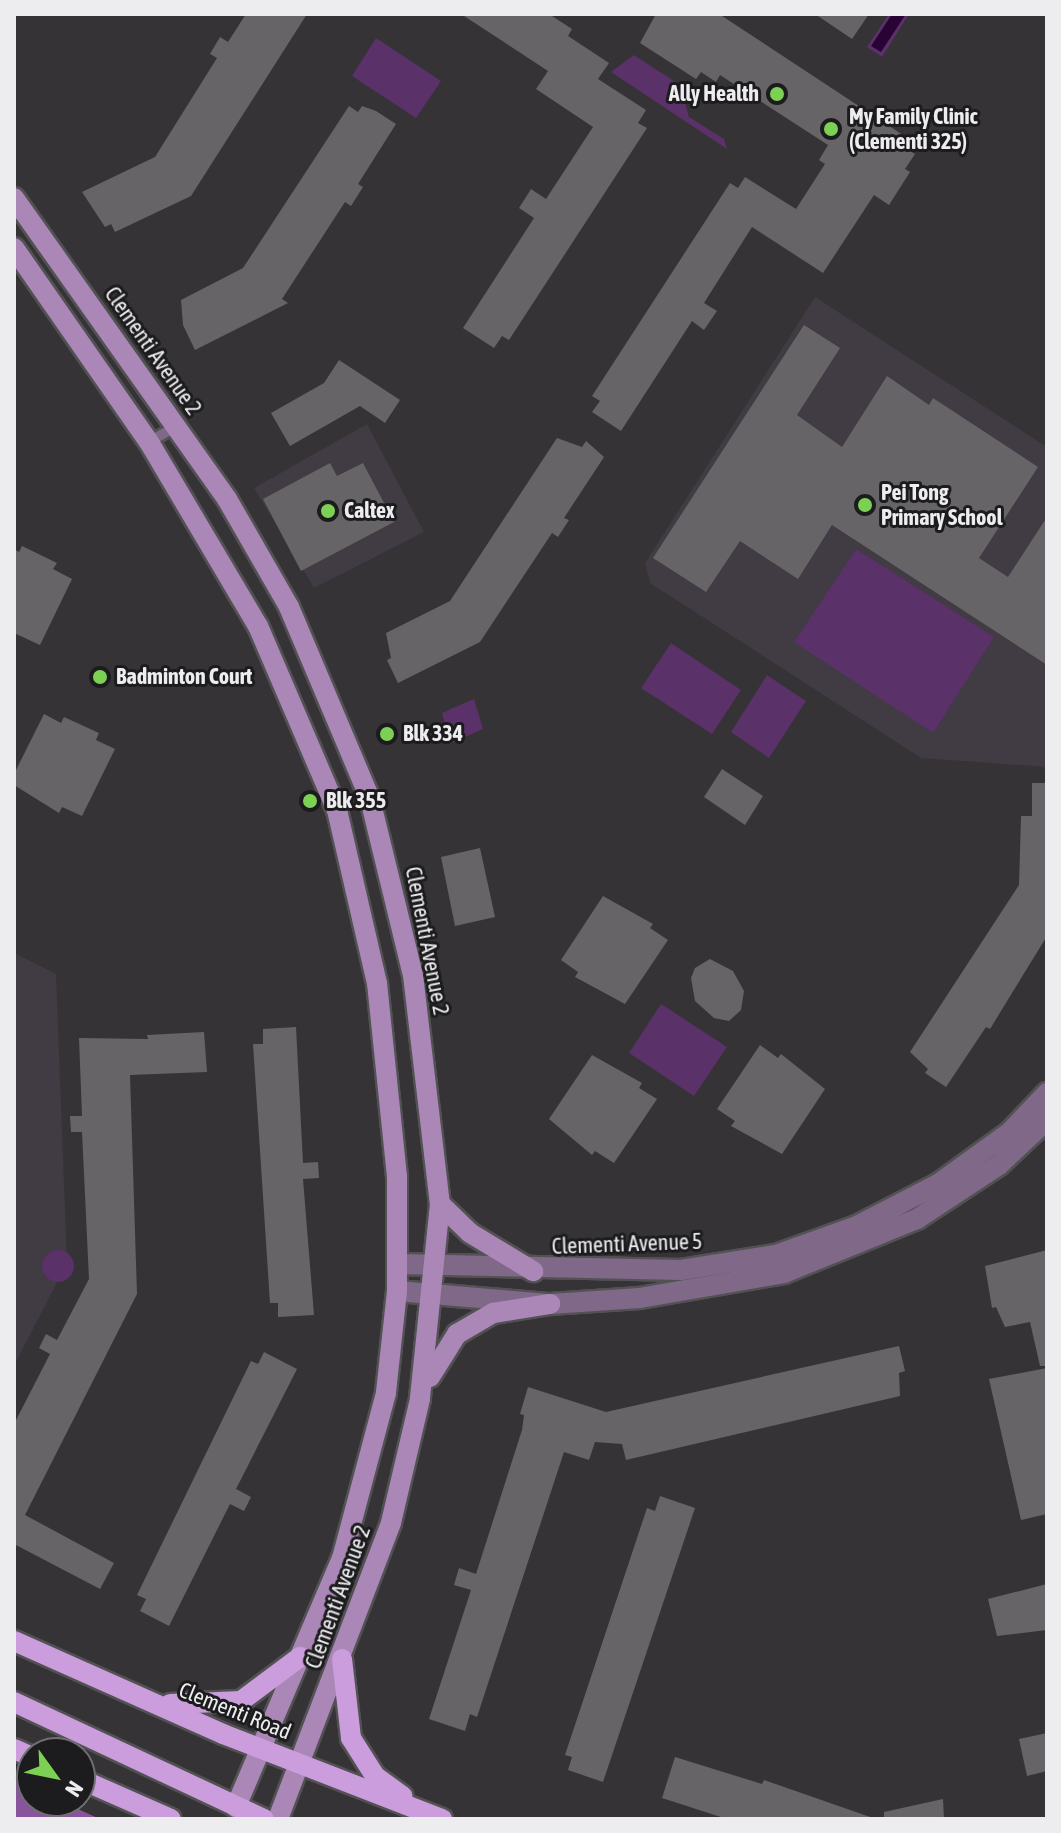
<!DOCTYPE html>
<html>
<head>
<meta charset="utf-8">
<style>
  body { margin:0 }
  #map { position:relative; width:1061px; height:1833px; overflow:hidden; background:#353336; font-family:"Asap Condensed",sans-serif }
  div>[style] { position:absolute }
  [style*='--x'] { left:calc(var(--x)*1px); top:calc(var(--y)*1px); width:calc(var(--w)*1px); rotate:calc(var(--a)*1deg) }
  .built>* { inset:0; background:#413b43 }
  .green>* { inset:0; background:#5a3169 }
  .round { border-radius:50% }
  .forest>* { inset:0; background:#88549a }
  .water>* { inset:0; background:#2a0335 }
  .building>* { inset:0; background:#676468 }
  .roads { filter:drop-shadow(2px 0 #525153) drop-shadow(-2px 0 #525153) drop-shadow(0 2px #525153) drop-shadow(0 -2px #525153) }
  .service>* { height:10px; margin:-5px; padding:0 5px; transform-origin:5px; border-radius:5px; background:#806988 }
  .minor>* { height:20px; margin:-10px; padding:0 10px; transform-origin:10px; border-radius:10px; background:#806988 }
  .secondary>* { height:20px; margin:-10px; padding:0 10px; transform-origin:10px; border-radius:10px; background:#ab87b8 }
  .primary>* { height:20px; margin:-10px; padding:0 10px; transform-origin:10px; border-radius:10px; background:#cb9ddc }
  .dots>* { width:22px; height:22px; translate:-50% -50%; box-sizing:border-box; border:4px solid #1c1b1d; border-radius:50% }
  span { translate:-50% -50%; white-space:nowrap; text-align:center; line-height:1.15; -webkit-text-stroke:6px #1c1b1d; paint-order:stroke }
  .poi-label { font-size:22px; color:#edecee; font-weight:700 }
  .right { translate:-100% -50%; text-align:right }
  .left { translate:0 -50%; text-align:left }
  .street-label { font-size:22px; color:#edecee }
  .frame { position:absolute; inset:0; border:16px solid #edecee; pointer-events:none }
  .north { position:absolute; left:16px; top:1737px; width:80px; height:80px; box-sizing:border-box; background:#1c1b1d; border:2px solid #706f71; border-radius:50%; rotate:123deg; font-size:22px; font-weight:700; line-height:32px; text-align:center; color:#edecee }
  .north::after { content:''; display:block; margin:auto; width:28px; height:36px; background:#7cd154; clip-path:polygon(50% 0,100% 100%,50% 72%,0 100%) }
</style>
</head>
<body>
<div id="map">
  <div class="built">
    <i style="clip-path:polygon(815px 297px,1047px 447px,1047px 767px,921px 758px,650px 583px,645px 563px)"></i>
    <i style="clip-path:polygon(367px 424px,424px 532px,314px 588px,254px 488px)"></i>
    <i style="clip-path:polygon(14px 953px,56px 974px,67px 1263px,14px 1366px)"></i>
  </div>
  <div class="green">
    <i style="clip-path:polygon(889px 14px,909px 14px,882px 57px,867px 47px)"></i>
    <i style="clip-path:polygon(376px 38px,441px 81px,416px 118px,352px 76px)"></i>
    <i style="clip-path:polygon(634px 55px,680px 85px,689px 117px,724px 139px,727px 149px,611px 72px)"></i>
    <i style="clip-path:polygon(856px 549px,994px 637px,933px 733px,794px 642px)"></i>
    <i style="clip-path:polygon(671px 643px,741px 690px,712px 734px,641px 688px)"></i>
    <i style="clip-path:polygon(767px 675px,806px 701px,769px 758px,731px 732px)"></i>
    <i style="clip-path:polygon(474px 699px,483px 729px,450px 744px,442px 713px)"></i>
    <i style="clip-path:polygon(661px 1004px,727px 1047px,694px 1096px,629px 1053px)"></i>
    <i class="round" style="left:42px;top:1250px;width:32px;height:32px"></i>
  </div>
  <div class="forest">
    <i style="clip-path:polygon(14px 1780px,32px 1788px,32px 1801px,60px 1801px,100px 1819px,14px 1819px)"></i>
  </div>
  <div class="water">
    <i style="clip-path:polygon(892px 14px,906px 14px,881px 52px,871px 46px)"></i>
  </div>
  <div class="building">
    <i style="clip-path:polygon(246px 14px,307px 14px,191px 196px,115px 232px,111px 224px,105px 227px,82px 192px,155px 157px,217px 58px,210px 54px,220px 37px,228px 42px)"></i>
    <i style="clip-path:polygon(461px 14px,549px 14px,572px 29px,568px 36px,609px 63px,598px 79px,646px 110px,638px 123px,647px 128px,509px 340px,502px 336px,494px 348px,463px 328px,534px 218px,519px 208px,531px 189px,546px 199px,593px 127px,536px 89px,548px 71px)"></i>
    <i style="clip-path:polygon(656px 14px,719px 14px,915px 143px,910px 151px,915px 154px,905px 169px,910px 172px,889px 205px,874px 195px,823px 273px,752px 227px,704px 303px,717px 311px,704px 330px,692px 321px,621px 431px,592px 412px,600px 401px,592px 396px,730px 183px,738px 188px,745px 177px,796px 209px,825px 164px,819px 160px,828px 145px,720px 75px,716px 82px,701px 72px,696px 79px,640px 43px)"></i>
    <i style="clip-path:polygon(815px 14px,869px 14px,852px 39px)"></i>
    <i style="clip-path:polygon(349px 106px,358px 112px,362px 106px,376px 111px,396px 124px,358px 184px,363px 187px,351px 206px,345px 202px,282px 299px,288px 303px,195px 350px,183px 325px,181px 300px,243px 268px)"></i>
    <i style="clip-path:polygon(804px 325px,840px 348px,797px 415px,842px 447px,887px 376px,929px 405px,933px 398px,1038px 467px,979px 558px,1008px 577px,1047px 517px,1047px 665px,832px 525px,798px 579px,740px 541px,706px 592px,653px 558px)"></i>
    <i style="clip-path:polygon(339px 360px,400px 400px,385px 423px,360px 406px,290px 446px,271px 413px,324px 383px)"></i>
    <i style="clip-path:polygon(557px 438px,582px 447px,586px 441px,604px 457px,564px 518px,569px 520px,558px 537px,552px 533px,480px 642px,398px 683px,387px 660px,391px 658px,386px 633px,450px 601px)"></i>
    <i style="clip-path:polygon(330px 463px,337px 476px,363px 463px,394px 522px,301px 571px,263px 499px)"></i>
    <i style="clip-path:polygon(22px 546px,57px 563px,53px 569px,72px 579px,40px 645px,14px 633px,14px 549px,19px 552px)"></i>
    <i style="clip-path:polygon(44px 714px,61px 723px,64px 717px,99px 733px,96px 740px,115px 749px,82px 816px,62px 807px,59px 813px,14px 785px,14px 774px)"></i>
    <i style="clip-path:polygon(722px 769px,763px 796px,745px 825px,704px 797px)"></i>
    <i style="clip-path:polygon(1032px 783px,1047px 783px,1047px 936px,990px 1029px,986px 1027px,946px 1087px,925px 1073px,928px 1069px,910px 1052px,1019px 885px,1021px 816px,1032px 816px)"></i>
    <i style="clip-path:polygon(480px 848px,495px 917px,455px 926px,441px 857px)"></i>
    <i style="clip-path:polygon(603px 896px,653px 924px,650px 928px,668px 940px,625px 1004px,575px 977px,578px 972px,561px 960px)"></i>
    <i style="clip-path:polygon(710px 959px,733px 971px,744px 991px,741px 1010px,729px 1021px,714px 1018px,695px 1001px,691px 978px,695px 968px)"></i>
    <i style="clip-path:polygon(296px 1027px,303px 1163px,318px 1162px,319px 1178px,303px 1179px,314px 1315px,278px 1317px,278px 1303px,270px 1303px,253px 1044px,263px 1044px,263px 1029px)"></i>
    <i style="clip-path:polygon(204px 1032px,207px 1072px,130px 1075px,137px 1294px,25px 1515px,114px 1563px,100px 1589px,14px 1544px,14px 1424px,50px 1354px,39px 1348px,46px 1334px,57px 1340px,89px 1279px,82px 1132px,71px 1132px,70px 1116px,82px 1116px,79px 1038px,148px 1039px,147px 1035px)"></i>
    <i style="clip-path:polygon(760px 1045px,778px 1058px,781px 1054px,825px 1089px,782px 1154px,731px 1126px,735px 1121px,717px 1109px)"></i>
    <i style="clip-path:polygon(592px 1055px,642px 1083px,639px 1088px,657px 1099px,614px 1163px,595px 1151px,592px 1155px,549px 1119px)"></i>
    <i style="clip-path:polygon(1047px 1250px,1047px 1366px,1040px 1366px,1030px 1322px,1005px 1327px,996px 1307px,992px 1308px,985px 1266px)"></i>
    <i style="clip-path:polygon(899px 1346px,905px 1371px,899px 1373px,900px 1396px,626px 1460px,622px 1444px,595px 1442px,589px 1460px,564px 1452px,477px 1717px,470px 1714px,465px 1731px,429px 1719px,471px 1590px,454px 1585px,459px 1568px,476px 1574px,522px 1430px,524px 1415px,520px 1414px,528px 1387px,606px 1412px)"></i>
    <i style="clip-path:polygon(264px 1352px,297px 1369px,236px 1489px,251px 1497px,244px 1511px,230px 1504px,169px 1626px,140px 1611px,146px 1599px,137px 1595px,251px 1361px,258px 1364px)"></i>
    <i style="clip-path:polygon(1047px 1368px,1047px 1514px,1021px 1520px,989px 1379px)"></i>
    <i style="clip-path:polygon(660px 1496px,695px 1508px,603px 1782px,568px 1770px,572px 1757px,565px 1755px,647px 1508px,655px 1511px)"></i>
    <i style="clip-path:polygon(1047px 1584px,1047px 1630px,997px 1636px,988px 1599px)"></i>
    <i style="clip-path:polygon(1047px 1733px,1047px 1771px,1027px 1776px,1019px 1739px)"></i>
    <i style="clip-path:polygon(675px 1757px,762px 1784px,764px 1780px,876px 1819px,727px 1819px,662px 1798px)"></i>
    <i style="clip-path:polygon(943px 1799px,944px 1819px,884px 1819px,884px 1812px)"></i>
  </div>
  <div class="roads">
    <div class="service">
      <i style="--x:149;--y:442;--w:32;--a:-30"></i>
    </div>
    <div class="minor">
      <i style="--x:398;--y:1264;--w:283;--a:1.2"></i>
      <i style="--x:681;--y:1270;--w:96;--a:-9"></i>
      <i style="--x:776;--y:1255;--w:86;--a:-19.7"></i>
      <i style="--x:857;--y:1226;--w:91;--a:-27.4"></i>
      <i style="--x:938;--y:1184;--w:89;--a:-35.8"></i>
      <i style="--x:1010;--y:1132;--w:54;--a:-46.5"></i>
      <i style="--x:397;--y:1291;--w:154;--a:4.9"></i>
      <i style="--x:550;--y:1304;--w:90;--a:-3.8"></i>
      <i style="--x:640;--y:1298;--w:146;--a:-9.8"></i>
      <i style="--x:784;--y:1273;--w:144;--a:-22.1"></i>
      <i style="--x:917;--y:1219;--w:98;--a:-33.4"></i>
      <i style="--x:999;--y:1165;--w:66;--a:-43.2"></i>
    </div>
    <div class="secondary">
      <i style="--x:14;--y:198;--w:369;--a:54.7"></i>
      <i style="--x:227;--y:499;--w:125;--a:60.1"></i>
      <i style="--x:289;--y:607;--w:208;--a:67.1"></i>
      <i style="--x:370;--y:799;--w:181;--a:76.3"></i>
      <i style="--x:413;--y:975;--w:231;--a:83.3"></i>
      <i style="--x:440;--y:1204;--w:196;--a:95.9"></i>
      <i style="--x:420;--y:1399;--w:127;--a:103.2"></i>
      <i style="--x:391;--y:1523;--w:317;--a:110.9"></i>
      <i style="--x:14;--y:248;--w:236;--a:55.2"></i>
      <i style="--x:149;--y:442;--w:214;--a:59.4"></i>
      <i style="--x:258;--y:626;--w:200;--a:66.8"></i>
      <i style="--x:337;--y:810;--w:178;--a:77"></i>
      <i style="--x:377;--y:983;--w:195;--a:84.1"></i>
      <i style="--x:397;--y:1177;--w:114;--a:90"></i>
      <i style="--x:397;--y:1291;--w:103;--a:96.2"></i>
      <i style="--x:386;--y:1393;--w:171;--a:104.9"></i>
      <i style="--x:342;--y:1558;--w:271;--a:113.1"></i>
      <i style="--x:440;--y:1204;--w:42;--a:44"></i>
      <i style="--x:470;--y:1233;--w:74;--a:31.1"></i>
      <i style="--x:430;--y:1377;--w:51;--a:-57.9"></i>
      <i style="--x:457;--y:1334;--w:42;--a:-30.3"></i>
      <i style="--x:493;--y:1313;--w:58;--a:-9"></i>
    </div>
    <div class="primary">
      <i style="--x:14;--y:1641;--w:229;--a:24"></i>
      <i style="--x:223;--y:1734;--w:235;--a:21.2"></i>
      <i style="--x:342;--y:1659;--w:80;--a:83.5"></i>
      <i style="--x:351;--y:1738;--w:45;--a:57.7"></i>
      <i style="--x:375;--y:1776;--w:34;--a:36"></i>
      <i style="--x:14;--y:1702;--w:276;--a:25.1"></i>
      <i style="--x:170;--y:1704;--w:71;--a:-2.4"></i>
      <i style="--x:241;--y:1701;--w:74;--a:-36.7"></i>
      <i style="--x:14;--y:1749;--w:20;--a:24"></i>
      <i style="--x:80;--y:1779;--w:99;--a:23.7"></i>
    </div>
  </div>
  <div class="dots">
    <i style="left:777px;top:94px;background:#7cd154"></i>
    <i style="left:831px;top:129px;background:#7cd154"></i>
    <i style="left:865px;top:505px;background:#7cd154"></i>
    <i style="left:328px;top:511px;background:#7cd154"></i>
    <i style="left:100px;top:677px;background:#7cd154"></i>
    <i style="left:387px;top:734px;background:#7cd154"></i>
    <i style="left:310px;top:801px;background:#7cd154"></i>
  </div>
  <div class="poi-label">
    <span class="right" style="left:759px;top:94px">Ally Health</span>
    <span class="left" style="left:849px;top:129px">My Family Clinic<br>(Clementi 325)</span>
    <span class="left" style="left:881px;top:505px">Pei Tong<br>Primary School</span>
    <span class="left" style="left:344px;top:511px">Caltex</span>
    <span class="left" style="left:116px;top:677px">Badminton Court</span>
    <span class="left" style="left:403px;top:734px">Blk 334</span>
    <span class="left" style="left:326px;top:801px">Blk 355</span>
  </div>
  <div class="street-label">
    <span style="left:153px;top:351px;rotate:55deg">Clementi Avenue 2</span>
    <span style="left:427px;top:941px;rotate:79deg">Clementi Avenue 2</span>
    <span style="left:627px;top:1244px;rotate:-2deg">Clementi Avenue 5</span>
    <span style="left:338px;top:1597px;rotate:-70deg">Clementi Avenue 2</span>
    <span style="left:235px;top:1711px;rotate:22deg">Clementi Road</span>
  </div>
  <div class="frame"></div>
  <div class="north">N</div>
</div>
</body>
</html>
